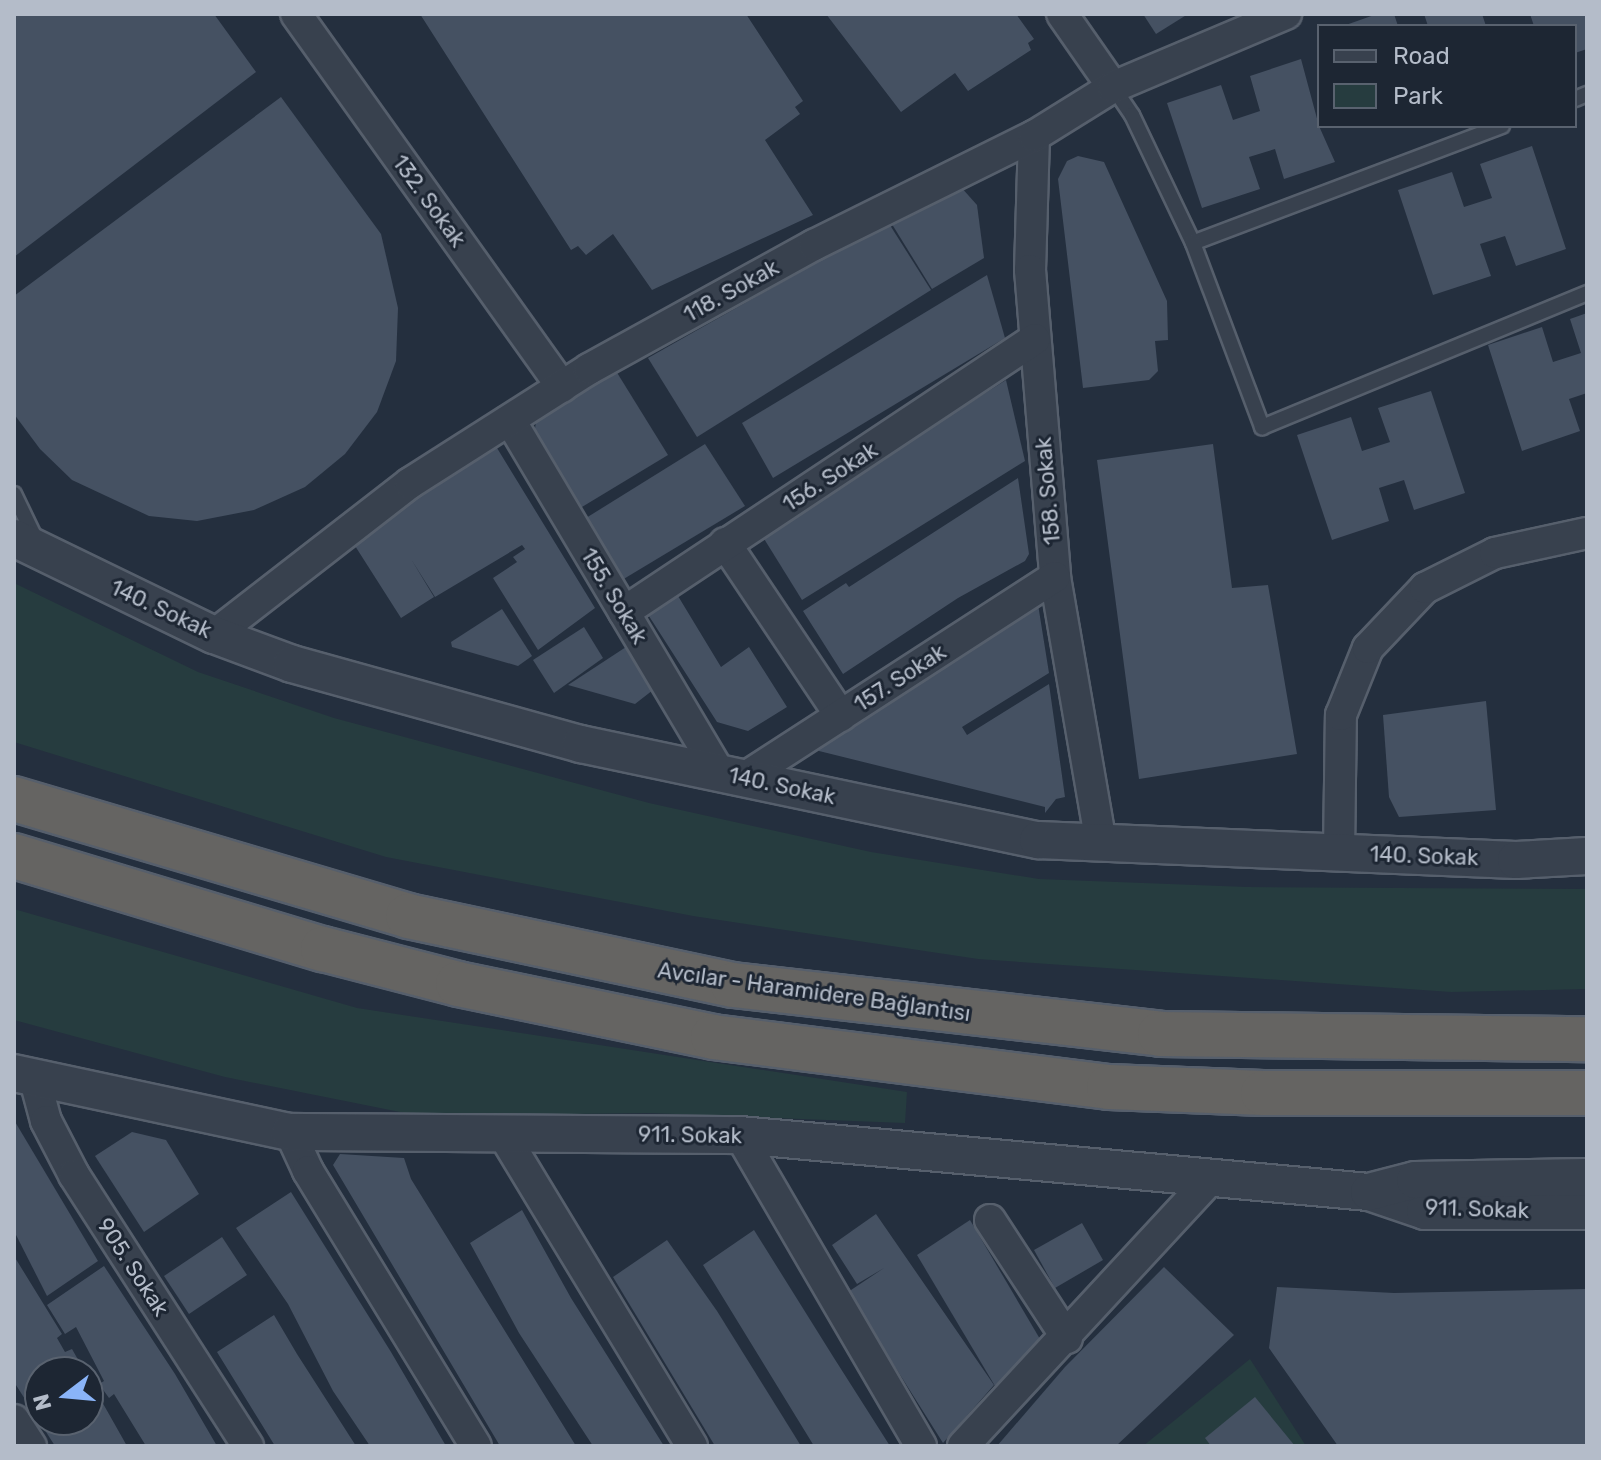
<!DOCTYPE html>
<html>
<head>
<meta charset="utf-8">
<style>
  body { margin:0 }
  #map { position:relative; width:1601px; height:1460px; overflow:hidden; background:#242f3e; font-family:Rubik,sans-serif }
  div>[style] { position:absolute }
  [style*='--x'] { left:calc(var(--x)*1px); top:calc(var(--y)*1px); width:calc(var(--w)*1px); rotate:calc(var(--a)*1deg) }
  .green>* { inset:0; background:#263c3f }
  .building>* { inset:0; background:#455162 }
  .roads { filter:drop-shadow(2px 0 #565f6c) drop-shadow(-2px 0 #565f6c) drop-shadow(0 2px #565f6c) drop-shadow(0 -2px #565f6c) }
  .service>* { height:14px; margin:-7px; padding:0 7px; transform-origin:7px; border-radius:7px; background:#38414e }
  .minor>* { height:30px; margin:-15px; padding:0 15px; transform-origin:15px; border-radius:15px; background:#38414e }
  .tertiary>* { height:36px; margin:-18px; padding:0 18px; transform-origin:18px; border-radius:18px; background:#38414e }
  .trunk>* { height:44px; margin:-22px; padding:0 22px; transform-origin:22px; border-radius:22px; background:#656462 }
  span { translate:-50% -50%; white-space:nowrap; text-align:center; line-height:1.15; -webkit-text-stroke:6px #1d2633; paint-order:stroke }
  .street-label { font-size:22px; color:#b4bcc9 }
  .frame { position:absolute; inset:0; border:16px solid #b4bcc9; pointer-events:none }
  .legend { position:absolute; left:1317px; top:24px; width:260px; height:104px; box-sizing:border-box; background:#1d2633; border:2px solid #59626f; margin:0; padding:10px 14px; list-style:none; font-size:24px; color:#b4bcc9 }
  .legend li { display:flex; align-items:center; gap:16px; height:40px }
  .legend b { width:40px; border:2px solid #59626f }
  .north { position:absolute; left:24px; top:1356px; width:80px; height:80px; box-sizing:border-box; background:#1d2633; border:2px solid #59626f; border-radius:50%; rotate:254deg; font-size:22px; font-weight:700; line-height:32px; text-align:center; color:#b4bcc9 }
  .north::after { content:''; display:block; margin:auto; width:28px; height:36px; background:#8ab4f8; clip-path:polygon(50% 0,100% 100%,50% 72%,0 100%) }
</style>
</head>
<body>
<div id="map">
  <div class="green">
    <i style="clip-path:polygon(14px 583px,198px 672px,334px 718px,649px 803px,871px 852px,1039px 879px,1247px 887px,1587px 889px,1587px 989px,1451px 992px,978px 959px,693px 916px,386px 857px,14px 742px)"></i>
    <i style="clip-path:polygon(14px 909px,357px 1008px,907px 1092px,905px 1123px,650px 1113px,420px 1116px,225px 1077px,14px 1020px)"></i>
    <i style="clip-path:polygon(1250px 1359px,1306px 1446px,1143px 1446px)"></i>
  </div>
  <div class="building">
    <i style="clip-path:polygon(14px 14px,214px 14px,256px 72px,14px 257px)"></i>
    <i style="clip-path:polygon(420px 14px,746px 14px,803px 101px,795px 107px,800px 114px,765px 140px,813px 215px,652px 290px,613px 234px,586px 255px,578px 246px,571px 250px)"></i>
    <i style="clip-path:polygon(826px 14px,1016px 14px,1034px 39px,1028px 43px,1031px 50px,968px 91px,955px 73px,901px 112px)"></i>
    <i style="clip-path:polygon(1143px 14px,1188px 14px,1156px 34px)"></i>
    <i style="clip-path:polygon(1377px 14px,1394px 14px,1398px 26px,1343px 26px)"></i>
    <i style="clip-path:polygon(1424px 14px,1482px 14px,1486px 26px,1428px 26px)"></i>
    <i style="clip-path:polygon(1530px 14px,1587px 14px,1587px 49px,1575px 53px,1575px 26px,1534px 26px)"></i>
    <i style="clip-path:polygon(1301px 59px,1319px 126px,1335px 162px,1284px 179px,1275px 149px,1249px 157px,1260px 189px,1202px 208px,1167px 103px,1221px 85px,1233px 120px,1260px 111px,1250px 76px)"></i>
    <i style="clip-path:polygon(281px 97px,381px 234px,398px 308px,396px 361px,377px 412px,345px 454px,305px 487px,254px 510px,197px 521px,149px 516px,72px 480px,40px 449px,14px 414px,14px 296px)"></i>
    <i style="clip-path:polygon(1532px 146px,1566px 249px,1516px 266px,1505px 236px,1480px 244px,1491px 276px,1433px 295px,1398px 190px,1452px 172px,1464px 207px,1492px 198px,1480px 164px)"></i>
    <i style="clip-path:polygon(1078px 156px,1104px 162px,1167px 301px,1168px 340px,1155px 341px,1158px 371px,1149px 380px,1083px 388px,1058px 179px,1067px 161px)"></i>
    <i style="clip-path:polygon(960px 186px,977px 205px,984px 258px,932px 289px,890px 221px)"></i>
    <i style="clip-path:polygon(888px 222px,931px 290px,697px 437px,648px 358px)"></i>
    <i style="clip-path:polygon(987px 275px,1005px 338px,773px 478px,742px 423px)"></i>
    <i style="clip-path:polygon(1587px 313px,1587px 393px,1569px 399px,1580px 431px,1522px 451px,1488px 345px,1542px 327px,1553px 362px,1581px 353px,1570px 319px)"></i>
    <i style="clip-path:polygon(616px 371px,668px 455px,577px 510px,534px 435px,536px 422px)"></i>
    <i style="clip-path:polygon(1006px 380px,1025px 461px,802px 600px,761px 534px)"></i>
    <i style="clip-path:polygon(1431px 391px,1465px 493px,1414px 510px,1404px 480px,1379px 488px,1389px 521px,1332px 540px,1297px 435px,1351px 417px,1362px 451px,1390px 442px,1378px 408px)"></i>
    <i style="clip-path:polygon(705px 444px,745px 506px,622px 580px,586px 518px)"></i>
    <i style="clip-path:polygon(1213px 444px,1232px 588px,1268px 585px,1297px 754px,1139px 779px,1097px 460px)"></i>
    <i style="clip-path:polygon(485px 446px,497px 448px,595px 608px,538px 650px,493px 578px,517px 562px,513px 557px,525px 549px,522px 545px,435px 597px,411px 559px,434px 597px,401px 618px,350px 538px)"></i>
    <i style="clip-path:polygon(1018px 478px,1029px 554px,1025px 561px,958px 598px,843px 674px,803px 611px,846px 583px,849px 587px)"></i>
    <i style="clip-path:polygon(678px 596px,721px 667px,749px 647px,787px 707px,748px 731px,717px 722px,647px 613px)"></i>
    <i style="clip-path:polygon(1037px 598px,1049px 673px,962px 727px,967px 735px,1049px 684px,1065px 797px,1056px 799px,1045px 813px,1045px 807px,819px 751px,810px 737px)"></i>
    <i style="clip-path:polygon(502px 609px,532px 656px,518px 666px,452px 647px,451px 642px)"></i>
    <i style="clip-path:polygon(584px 627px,603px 658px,554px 693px,533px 660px)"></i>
    <i style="clip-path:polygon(626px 647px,653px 690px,635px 704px,568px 685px)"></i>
    <i style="clip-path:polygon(1486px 701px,1496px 810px,1399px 817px,1389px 797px,1383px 715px)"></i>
    <i style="clip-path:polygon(14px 1120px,98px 1261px,47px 1296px,14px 1231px)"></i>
    <i style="clip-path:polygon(132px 1132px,166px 1140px,199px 1194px,144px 1232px,95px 1156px)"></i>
    <i style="clip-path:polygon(340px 1154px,404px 1158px,411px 1179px,576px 1446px,500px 1446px,333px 1165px)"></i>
    <i style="clip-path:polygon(291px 1192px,391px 1352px,446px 1446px,370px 1446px,333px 1391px,288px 1304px,236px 1228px)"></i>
    <i style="clip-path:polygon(522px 1210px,571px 1298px,664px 1446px,593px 1446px,519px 1333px,470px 1243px)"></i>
    <i style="clip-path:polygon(876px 1214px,994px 1385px,943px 1443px,848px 1292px,884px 1268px,857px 1284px,832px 1245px)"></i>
    <i style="clip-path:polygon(970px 1220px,1040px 1339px,995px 1386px,917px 1255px)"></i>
    <i style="clip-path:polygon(1082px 1223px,1103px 1260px,1055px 1288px,1034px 1250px)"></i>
    <i style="clip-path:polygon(754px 1230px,834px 1358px,890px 1446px,814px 1446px,703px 1265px)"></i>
    <i style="clip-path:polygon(222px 1237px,247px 1275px,189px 1314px,164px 1276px)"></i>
    <i style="clip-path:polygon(667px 1240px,717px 1311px,801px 1446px,715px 1446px,613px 1277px)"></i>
    <i style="clip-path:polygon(14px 1256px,62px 1334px,57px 1338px,65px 1352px,72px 1349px,85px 1372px,40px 1372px,40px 1420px,88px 1420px,88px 1377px,127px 1446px,55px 1446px,14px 1382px)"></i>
    <i style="clip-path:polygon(104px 1266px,175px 1374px,217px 1446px,146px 1446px,114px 1394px,109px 1398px,99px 1384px,104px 1381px,76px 1327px,65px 1334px,47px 1305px)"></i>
    <i style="clip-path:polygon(1164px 1267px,1234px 1335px,1116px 1446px,997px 1446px,1065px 1367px)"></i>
    <i style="clip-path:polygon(1277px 1287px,1394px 1293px,1587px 1289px,1587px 1446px,1338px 1446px,1269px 1348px)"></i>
    <i style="clip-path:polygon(274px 1315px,297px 1354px,356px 1446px,275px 1446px,217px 1352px)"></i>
    <i style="clip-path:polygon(1255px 1397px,1295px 1446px,1211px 1446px,1205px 1438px)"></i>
  </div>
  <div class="roads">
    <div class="service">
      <i style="--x:1113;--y:87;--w:34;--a:56"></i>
      <i style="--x:1132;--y:115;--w:142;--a:64.5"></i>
      <i style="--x:1575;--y:99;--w:13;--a:-23"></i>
      <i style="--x:1502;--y:126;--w:330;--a:159.3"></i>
      <i style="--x:1193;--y:243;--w:197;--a:69.4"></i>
      <i style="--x:1262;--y:427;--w:352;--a:-22.4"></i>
      <i style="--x:14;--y:494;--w:53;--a:64.4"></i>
    </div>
    <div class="minor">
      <i style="--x:296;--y:14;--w:458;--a:54.5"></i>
      <i style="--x:1062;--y:14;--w:89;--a:55.1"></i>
      <i style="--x:1034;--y:136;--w:134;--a:91.7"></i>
      <i style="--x:1030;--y:270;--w:308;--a:85.3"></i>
      <i style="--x:1055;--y:577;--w:270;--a:80.2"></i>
      <i style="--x:510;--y:420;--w:409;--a:59.3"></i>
      <i style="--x:725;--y:543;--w:208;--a:56.2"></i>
      <i style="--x:624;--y:612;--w:493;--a:-33.6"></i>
      <i style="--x:214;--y:635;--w:248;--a:-37.8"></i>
      <i style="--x:410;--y:483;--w:212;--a:-32.5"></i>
      <i style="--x:589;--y:369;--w:257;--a:-28.9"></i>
      <i style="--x:814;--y:245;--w:246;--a:-26.4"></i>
      <i style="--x:1034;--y:136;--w:93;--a:-31.8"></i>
      <i style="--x:1113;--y:87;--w:188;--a:-22.9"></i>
      <i style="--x:744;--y:778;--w:370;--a:-32.9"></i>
      <i style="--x:1339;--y:853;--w:138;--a:-89.2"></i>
      <i style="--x:1341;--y:715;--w:72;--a:-68.1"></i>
      <i style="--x:1368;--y:648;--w:83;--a:-46.5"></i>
      <i style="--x:1425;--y:588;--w:78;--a:-26.6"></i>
      <i style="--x:1495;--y:553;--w:94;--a:-12.3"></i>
      <i style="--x:35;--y:1080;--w:42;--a:75"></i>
      <i style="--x:46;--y:1121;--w:61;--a:62.6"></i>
      <i style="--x:74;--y:1175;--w:322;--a:57.3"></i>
      <i style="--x:290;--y:1132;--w:43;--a:65.2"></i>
      <i style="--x:308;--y:1171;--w:322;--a:58.6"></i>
      <i style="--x:503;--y:1134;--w:365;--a:58.8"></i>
      <i style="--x:740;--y:1135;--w:360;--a:59.8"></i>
      <i style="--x:990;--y:1220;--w:141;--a:56.9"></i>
      <i style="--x:14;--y:1420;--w:31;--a:57"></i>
      <i style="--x:963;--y:1446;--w:368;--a:-47.2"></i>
    </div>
    <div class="tertiary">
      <i style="--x:14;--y:538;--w:222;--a:25.9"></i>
      <i style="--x:214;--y:635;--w:83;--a:20.4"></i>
      <i style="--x:292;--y:664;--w:300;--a:15.5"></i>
      <i style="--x:581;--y:744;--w:467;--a:11.9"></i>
      <i style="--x:1038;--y:840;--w:478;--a:2.4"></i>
      <i style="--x:1516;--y:860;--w:71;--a:-3.2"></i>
      <i style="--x:14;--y:1073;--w:282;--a:12.1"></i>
      <i style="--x:290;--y:1132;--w:450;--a:0.4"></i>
      <i style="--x:740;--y:1135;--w:632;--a:5.18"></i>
      <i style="--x:1369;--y:1192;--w:59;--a:18.7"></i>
      <i style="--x:1425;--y:1211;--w:162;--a:0"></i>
      <i style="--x:1369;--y:1192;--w:48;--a:-14.6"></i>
      <i style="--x:1415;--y:1180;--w:172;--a:-1"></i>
    </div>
    <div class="trunk">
      <i style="--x:14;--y:799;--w:411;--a:16.5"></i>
      <i style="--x:408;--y:916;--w:332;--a:12"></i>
      <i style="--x:733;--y:985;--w:430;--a:6.5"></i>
      <i style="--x:1160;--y:1034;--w:427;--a:0.7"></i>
      <i style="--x:14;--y:856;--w:323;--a:16.8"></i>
      <i style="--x:323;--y:949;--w:139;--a:14.5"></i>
      <i style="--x:458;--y:984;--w:260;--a:11.7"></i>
      <i style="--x:713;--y:1037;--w:399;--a:7.2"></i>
      <i style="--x:1109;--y:1087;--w:154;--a:2.2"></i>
      <i style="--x:1263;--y:1093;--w:324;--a:0"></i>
    </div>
  </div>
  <div class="street-label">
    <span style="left:429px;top:201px;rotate:54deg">132. Sokak</span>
    <span style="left:731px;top:291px;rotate:-29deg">118. Sokak</span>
    <span style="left:830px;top:477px;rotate:-33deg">156. Sokak</span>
    <span style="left:1048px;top:491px;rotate:-95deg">158. Sokak</span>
    <span style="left:614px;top:596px;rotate:59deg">155. Sokak</span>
    <span style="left:161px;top:609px;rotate:25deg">140. Sokak</span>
    <span style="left:900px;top:678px;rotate:-33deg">157. Sokak</span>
    <span style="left:782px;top:786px;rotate:12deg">140. Sokak</span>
    <span style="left:1424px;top:856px;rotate:2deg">140. Sokak</span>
    <span style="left:814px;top:992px;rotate:8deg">Avcılar - Haramidere Bağlantısı</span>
    <span style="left:690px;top:1135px;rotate:1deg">911. Sokak</span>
    <span style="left:1477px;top:1209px;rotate:2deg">911. Sokak</span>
    <span style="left:133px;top:1267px;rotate:57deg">905. Sokak</span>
  </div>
  <div class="frame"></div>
  <ul class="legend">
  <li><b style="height:10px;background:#38414e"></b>Road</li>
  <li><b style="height:22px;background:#263c3f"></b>Park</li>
  </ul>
  <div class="north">N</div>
</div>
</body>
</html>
